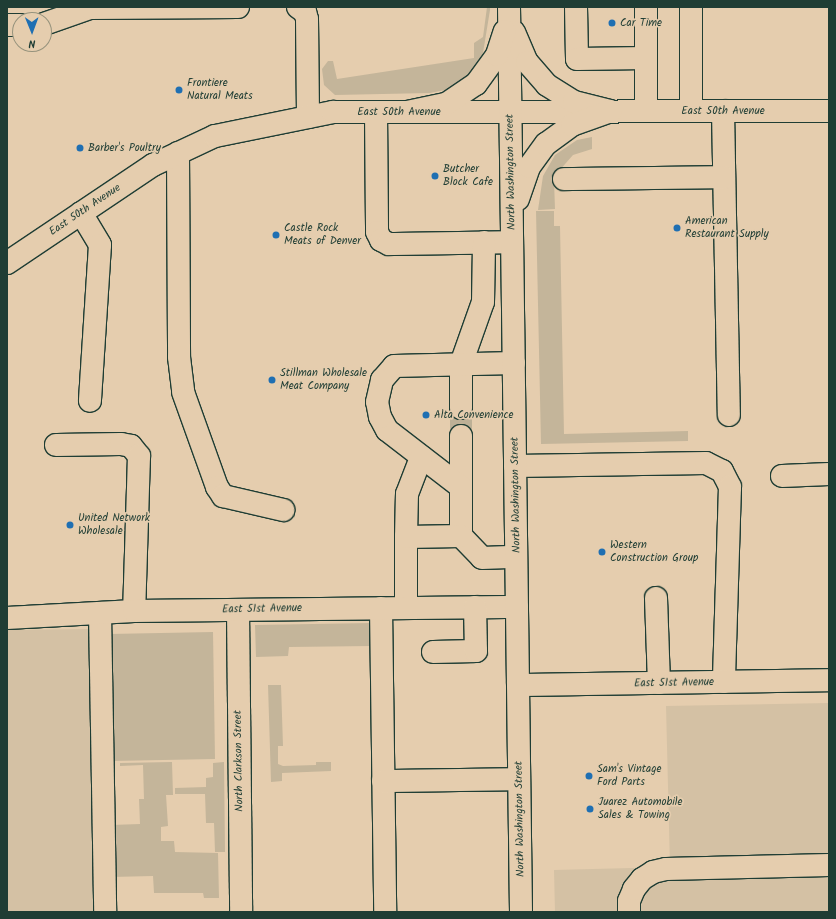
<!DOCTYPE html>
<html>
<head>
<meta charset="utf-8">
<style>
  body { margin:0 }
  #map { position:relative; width:836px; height:919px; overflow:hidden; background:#e5cdae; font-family:Kalam,sans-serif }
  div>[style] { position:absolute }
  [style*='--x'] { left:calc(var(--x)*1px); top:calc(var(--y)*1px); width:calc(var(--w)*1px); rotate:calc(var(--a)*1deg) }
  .built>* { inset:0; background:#d4c1a4 }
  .green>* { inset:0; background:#c4b59a }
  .minor-tunnel>* { height:22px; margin-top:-11px; transform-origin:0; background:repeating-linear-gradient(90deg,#bdb096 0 22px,transparent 0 33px) }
  .roads { filter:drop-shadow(1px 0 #1f3d34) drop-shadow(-1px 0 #1f3d34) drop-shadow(0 1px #1f3d34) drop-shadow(0 -1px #1f3d34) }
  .minor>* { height:22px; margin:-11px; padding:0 11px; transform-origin:11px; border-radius:11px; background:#e5cdae }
  .major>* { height:22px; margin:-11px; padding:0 11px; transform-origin:11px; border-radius:11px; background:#e5cdae }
  .dots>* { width:11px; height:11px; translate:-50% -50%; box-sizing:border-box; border:2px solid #e5cdae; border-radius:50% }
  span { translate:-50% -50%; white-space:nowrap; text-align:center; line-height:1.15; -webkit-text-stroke:3.5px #e5cdae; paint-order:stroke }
  .poi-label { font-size:11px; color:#1f3d34 }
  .left { translate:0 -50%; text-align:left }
  .street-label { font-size:11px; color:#1f3d34 }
  .frame { position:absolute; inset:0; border:8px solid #1f3d34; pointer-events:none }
  .north { position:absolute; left:12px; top:12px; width:40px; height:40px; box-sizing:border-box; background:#e5cdae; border:1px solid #96937d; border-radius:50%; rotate:179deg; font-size:11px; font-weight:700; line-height:16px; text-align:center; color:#1f3d34 }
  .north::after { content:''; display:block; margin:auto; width:14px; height:18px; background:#1f6fb2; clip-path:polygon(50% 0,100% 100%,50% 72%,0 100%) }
</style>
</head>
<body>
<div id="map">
  <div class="built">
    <i style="clip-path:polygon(92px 629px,95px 912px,7px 912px,7px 630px)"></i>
    <i style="clip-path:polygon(829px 703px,829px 912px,555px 912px,554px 870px,670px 867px,666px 706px)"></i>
  </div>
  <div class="green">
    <i style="clip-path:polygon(487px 7px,490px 7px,490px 10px,483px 53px,473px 72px,460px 84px,445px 90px,430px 93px,335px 95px,324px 85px,322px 69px,328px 61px,333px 61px,337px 79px,474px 58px,474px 43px,483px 37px)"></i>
    <i style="clip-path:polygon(592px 137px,592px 149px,573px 155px,558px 172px,554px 181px,555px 209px,538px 210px,543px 176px,555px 155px,577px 140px)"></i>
    <i style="clip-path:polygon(536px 211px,554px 211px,554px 226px,560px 226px,564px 434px,688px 431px,688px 441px,541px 444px)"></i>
    <i style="clip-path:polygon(371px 623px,371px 646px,289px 647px,288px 656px,256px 657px,255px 625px)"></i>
    <i style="clip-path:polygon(213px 632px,215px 759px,111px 761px,109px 634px)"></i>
    <i style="clip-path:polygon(268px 685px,281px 685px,283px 746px,278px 746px,278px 764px,283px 766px,316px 765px,316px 762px,331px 762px,331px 771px,282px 773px,282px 781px,271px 782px)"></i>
    <i style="clip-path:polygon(172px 762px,173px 795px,166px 795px,168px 826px,161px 827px,161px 841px,174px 841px,175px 852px,218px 853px,219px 898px,204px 898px,203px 893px,154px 893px,153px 876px,111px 877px,111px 825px,140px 824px,139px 799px,144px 799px,143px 765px,120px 766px,120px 763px)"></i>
    <i style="clip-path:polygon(224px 762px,225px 852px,215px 852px,214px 823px,206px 823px,205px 794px,175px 794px,175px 788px,206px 787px,206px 778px,213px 777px,213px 763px)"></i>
  </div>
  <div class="minor-tunnel">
    <i style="--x:461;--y:408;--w:28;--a:90"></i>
  </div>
  <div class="roads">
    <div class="minor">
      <i style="--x:298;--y:7;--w:9;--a:36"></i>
      <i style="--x:305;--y:12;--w:7;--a:74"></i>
      <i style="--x:307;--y:19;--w:98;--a:89.4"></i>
      <i style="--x:576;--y:7;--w:52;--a:88.9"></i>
      <i style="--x:577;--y:59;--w:69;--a:-0.8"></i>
      <i style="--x:646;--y:7;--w:104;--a:90"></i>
      <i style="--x:691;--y:7;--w:104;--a:90"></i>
      <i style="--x:44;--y:24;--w:49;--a:-19.2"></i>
      <i style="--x:90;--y:8;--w:148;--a:-0.4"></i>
      <i style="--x:7;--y:25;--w:13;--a:0"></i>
      <i style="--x:723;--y:111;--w:304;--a:88.9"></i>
      <i style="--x:376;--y:112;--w:120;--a:89.5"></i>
      <i style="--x:377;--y:232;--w:9;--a:63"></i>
      <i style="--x:381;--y:240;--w:9;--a:27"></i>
      <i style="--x:389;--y:244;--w:123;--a:-0.9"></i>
      <i style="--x:178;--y:153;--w:204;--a:89.7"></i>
      <i style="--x:179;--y:357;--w:35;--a:83"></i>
      <i style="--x:183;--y:392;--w:101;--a:70.3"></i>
      <i style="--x:217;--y:487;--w:11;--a:56"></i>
      <i style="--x:223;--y:496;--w:62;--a:13.1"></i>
      <i style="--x:564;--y:179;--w:160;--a:-0.7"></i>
      <i style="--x:81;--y:213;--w:37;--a:59"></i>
      <i style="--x:100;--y:245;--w:156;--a:93.7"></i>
      <i style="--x:7;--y:263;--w:176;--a:-33.9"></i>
      <i style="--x:153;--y:165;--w:68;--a:-25.1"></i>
      <i style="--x:215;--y:136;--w:120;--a:-11.5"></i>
      <i style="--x:333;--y:112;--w:496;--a:-0.1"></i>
      <i style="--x:461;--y:408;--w:44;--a:-90"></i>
      <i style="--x:461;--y:364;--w:66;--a:-70.5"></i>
      <i style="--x:483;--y:302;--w:60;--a:-89"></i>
      <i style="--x:461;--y:436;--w:100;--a:90"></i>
      <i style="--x:461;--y:536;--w:30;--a:46"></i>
      <i style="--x:482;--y:558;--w:34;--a:-2"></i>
      <i style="--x:56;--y:445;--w:65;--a:-0.9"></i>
      <i style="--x:121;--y:444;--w:10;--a:11"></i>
      <i style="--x:131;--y:446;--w:13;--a:51"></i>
      <i style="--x:139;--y:456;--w:155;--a:91.8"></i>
      <i style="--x:515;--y:466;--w:191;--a:-0.9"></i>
      <i style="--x:706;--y:463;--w:18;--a:27"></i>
      <i style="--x:722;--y:471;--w:18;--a:63"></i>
      <i style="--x:730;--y:487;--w:195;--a:91.8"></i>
      <i style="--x:782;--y:476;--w:47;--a:-2.4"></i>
      <i style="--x:461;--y:487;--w:93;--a:-142.4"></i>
      <i style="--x:387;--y:430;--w:15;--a:-118"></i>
      <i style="--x:380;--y:417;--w:15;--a:-101"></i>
      <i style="--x:377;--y:402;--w:23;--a:-77"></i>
      <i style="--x:382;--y:380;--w:18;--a:-49"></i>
      <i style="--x:394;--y:366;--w:120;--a:-1.4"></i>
      <i style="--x:406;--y:537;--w:43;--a:-88.7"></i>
      <i style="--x:407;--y:494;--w:40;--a:-69"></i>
      <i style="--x:656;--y:598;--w:85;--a:88"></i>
      <i style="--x:381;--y:608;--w:304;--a:89.2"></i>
      <i style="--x:406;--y:608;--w:71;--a:-90"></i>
      <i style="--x:406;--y:537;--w:55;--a:-1"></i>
      <i style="--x:238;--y:610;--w:302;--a:89.4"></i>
      <i style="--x:100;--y:613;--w:299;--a:89"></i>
      <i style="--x:7;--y:618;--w:127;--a:-3.2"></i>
      <i style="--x:134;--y:611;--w:383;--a:-0.6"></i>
      <i style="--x:433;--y:652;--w:43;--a:-1.3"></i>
      <i style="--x:476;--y:651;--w:44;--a:-91.3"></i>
      <i style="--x:518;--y:685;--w:311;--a:-0.9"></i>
      <i style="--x:383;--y:781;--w:136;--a:-0.8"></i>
      <i style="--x:629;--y:912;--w:11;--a:-90"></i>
      <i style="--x:629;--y:901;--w:13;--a:-67"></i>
      <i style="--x:634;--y:889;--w:13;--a:-51"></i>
      <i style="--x:642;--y:879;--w:13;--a:-32"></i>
      <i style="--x:653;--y:872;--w:13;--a:-13"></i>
      <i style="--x:666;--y:869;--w:163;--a:-1.4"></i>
    </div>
    <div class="major">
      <i style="--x:509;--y:7;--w:905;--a:89.24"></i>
      <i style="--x:514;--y:32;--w:33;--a:67"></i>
      <i style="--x:527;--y:62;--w:30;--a:49"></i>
      <i style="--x:547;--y:85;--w:32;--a:32"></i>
      <i style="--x:574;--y:102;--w:37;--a:14"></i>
      <i style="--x:407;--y:112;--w:40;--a:-12"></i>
      <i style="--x:446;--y:104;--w:36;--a:-34"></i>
      <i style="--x:476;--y:84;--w:36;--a:-54"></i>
      <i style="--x:497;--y:55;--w:25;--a:-72"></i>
      <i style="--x:518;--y:199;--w:34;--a:-71"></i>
      <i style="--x:529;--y:167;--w:29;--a:-54"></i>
      <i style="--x:546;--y:144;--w:32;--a:-36"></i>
      <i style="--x:572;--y:125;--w:41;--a:-19.7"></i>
    </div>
  </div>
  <div class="dots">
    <i style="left:612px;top:23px;background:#1f6fb2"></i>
    <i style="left:179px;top:90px;background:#1f6fb2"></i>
    <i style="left:80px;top:148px;background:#1f6fb2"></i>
    <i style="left:435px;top:176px;background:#1f6fb2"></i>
    <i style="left:677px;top:228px;background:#1f6fb2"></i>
    <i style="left:276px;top:235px;background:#1f6fb2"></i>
    <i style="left:272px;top:380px;background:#1f6fb2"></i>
    <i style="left:426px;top:415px;background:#1f6fb2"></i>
    <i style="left:70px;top:525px;background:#1f6fb2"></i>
    <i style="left:602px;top:552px;background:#1f6fb2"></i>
    <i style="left:589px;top:776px;background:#1f6fb2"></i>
    <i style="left:590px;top:809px;background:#1f6fb2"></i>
  </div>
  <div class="poi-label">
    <span class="left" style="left:620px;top:23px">Car Time</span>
    <span class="left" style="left:187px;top:90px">Frontiere<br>Natural Meats</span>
    <span class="left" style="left:88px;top:148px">Barber's Poultry</span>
    <span class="left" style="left:443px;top:176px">Butcher<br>Block Cafe</span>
    <span class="left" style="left:685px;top:228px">American<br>Restaurant Supply</span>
    <span class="left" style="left:284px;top:235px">Castle Rock<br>Meats of Denver</span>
    <span class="left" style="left:280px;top:380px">Stillman Wholesale<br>Meat Company</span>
    <span class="left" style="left:434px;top:415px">Alta Convenience</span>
    <span class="left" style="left:78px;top:525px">United Network<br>Wholesale</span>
    <span class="left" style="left:610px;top:552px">Western<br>Construction Group</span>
    <span class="left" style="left:597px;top:776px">Sam's Vintage<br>Ford Parts</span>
    <span class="left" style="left:598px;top:809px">Juarez Automobile<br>Sales &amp; Towing</span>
  </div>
  <div class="street-label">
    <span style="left:723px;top:111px">East 50th Avenue</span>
    <span style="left:399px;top:112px">East 50th Avenue</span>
    <span style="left:511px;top:172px;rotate:-91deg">North Washington Street</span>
    <span style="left:85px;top:210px;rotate:-34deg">East 50th Avenue</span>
    <span style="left:516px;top:495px;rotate:-91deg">North Washington Street</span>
    <span style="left:262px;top:609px;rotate:-1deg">East 51st Avenue</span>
    <span style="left:674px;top:683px;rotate:-1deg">East 51st Avenue</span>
    <span style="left:239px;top:761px;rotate:-91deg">North Clarkson Street</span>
    <span style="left:520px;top:819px;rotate:-91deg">North Washington Street</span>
  </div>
  <div class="frame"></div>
  <div class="north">N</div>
</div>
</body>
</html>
